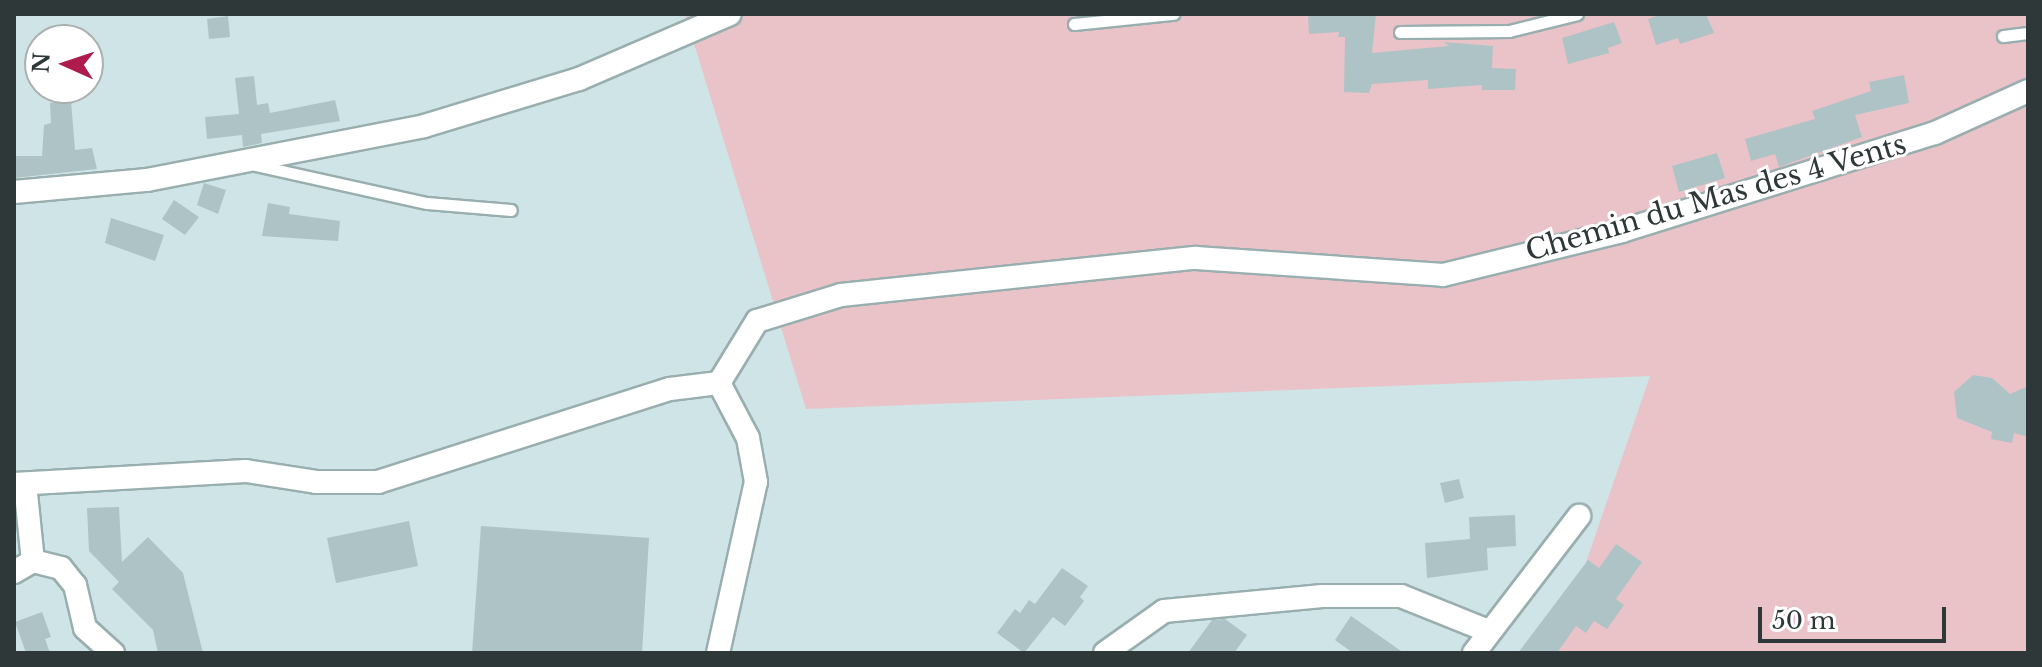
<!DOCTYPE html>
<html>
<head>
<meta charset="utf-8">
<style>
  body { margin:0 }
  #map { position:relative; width:2042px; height:667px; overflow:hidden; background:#cee4e6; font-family:"Libre Baskerville",serif }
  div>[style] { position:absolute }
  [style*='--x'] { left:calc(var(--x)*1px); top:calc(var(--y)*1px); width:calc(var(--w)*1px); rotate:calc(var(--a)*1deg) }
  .green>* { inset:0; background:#eac3c9 }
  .building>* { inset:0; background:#aec3c5 }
  .roads { filter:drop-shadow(2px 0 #99aeaf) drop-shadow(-2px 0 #99aeaf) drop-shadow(0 2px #99aeaf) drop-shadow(0 -2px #99aeaf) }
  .lane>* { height:11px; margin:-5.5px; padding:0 5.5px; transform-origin:5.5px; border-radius:5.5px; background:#fff }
  .street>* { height:22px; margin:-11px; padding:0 11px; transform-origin:11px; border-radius:11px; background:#fff }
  span { translate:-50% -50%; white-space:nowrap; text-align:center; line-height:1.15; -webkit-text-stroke:6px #fff; paint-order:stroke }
  .street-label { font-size:28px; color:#2f3839 }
  .frame { position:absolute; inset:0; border:16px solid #2f3839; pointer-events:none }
  .north { position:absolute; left:24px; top:24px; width:80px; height:80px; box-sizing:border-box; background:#fff; border:2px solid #acafb0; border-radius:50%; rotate:273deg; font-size:22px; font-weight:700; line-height:32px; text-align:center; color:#2f3839 }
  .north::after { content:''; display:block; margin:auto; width:28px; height:36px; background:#ae1c4e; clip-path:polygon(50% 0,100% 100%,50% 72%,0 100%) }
  .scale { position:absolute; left:1758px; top:607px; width:188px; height:36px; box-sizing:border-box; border:4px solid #2f3839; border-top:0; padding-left:10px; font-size:24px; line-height:28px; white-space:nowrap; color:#2f3839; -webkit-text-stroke:6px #fff; paint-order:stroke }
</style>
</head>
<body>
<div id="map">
  <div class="green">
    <i style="clip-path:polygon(685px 14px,2028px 14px,2028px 653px,1555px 653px,1650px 376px,806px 409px)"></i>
  </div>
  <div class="building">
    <i style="clip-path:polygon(1308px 14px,1376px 14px,1372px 53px,1449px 46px,1444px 42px,1493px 46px,1492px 68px,1516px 69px,1515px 90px,1482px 90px,1482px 85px,1428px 89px,1428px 80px,1372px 84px,1369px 93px,1344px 92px,1345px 37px,1338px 37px,1339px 32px,1309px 34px)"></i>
    <i style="clip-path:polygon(1662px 14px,1706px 14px,1714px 33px,1680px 44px,1678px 38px,1656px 45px,1648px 19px)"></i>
    <i style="clip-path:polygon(228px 16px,230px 37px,209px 39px,207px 19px)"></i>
    <i style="clip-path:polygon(1614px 22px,1622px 43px,1608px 48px,1609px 53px,1568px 64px,1562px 38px)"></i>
    <i style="clip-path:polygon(1904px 75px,1909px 103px,1855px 115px,1862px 137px,1779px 167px,1775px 154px,1751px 161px,1745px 139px,1815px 119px,1812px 111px,1871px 91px,1869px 82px)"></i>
    <i style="clip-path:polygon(254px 76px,257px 105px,268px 103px,270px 113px,335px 100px,340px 121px,261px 134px,262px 143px,243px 147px,242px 135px,207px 139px,205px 117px,239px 114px,235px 78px)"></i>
    <i style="clip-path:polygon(71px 101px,75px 150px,92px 148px,97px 169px,14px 178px,14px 156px,42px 156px,44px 125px,51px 123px,50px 103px)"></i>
    <i style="clip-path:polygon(1717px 153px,1725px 178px,1679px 192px,1672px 166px)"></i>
    <i style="clip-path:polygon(204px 183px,226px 190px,218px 214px,197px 205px)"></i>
    <i style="clip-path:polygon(174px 200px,199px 217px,185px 235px,162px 219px)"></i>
    <i style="clip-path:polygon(268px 203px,290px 207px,289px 214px,340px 221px,338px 241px,262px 236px)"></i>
    <i style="clip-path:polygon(111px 218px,164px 235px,155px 261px,105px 243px)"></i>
    <i style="clip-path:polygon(1973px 375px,1992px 378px,2010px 394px,2028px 386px,2028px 437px,2014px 433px,2012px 443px,1991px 439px,1992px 432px,1957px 418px,1954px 392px)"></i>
    <i style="clip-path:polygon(1459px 479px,1464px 498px,1445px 503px,1440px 483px)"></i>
    <i style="clip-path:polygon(119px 507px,122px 562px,148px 537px,183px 573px,203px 653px,158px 653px,153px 630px,112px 589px,119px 582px,89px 551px,87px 508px)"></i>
    <i style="clip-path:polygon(1515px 515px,1516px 546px,1487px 548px,1488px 570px,1427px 578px,1425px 543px,1470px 539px,1469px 517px)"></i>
    <i style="clip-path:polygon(409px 521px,418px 566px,336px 583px,327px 538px)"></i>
    <i style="clip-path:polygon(481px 526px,649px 538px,642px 653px,472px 653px)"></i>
    <i style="clip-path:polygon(1616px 544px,1642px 562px,1616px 599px,1624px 605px,1607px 629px,1594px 621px,1586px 633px,1576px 626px,1557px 653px,1518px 653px,1588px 560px,1599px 568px)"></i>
    <i style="clip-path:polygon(1062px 568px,1088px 586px,1080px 597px,1084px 601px,1065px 626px,1053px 617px,1024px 653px,997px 633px,1015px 609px,1020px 613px,1029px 600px,1035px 604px)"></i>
    <i style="clip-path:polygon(42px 612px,51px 637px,45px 639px,50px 653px,26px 653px,15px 622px)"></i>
    <i style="clip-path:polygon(1351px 616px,1404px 653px,1353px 653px,1335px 640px)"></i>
    <i style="clip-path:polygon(1225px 619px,1247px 635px,1234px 653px,1188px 653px,1212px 620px)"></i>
  </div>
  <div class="roads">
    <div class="lane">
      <i style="--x:1074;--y:24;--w:100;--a:-5.8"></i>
      <i style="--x:1400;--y:32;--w:109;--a:-0.5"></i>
      <i style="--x:1509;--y:31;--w:70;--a:-14"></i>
      <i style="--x:2003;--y:36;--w:25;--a:-7"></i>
      <i style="--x:255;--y:165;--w:176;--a:12.5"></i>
      <i style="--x:427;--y:203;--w:84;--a:4.8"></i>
    </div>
    <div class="street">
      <i style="--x:14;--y:192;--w:134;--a:-5.2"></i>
      <i style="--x:147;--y:180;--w:282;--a:-11"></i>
      <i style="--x:424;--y:126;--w:162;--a:-16.9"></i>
      <i style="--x:579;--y:79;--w:164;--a:-23.3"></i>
      <i style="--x:719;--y:383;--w:73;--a:-58.5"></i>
      <i style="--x:757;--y:321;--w:88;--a:-17.2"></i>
      <i style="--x:841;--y:295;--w:357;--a:-6"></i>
      <i style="--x:1196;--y:258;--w:248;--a:3.9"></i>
      <i style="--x:1443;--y:275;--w:184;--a:-13.8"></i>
      <i style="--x:1622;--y:231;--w:328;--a:-17.4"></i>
      <i style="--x:1935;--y:133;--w:102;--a:-24.3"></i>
      <i style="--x:14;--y:484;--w:232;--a:-3.2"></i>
      <i style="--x:246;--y:471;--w:71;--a:8.9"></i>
      <i style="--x:316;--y:482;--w:62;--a:0"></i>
      <i style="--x:378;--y:482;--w:306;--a:-17.7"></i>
      <i style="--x:670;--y:389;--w:49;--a:-7"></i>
      <i style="--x:25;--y:484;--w:77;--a:84.1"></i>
      <i style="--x:14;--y:572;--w:22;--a:-30"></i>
      <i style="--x:33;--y:561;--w:29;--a:14"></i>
      <i style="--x:61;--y:568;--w:22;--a:51"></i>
      <i style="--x:75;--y:585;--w:44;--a:76.9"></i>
      <i style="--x:85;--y:628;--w:38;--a:42"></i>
      <i style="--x:718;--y:653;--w:175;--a:-77.5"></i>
      <i style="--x:756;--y:482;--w:45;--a:-100.3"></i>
      <i style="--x:748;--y:438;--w:62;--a:-117.8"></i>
      <i style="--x:1105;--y:653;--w:72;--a:-35.4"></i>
      <i style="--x:1164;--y:611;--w:159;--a:-5.4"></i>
      <i style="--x:1322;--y:596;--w:79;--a:0"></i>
      <i style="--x:1401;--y:596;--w:94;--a:21.9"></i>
      <i style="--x:1474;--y:653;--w:173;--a:-52.5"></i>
    </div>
  </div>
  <div class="street-label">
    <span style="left:1716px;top:198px;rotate:-16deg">Chemin du Mas des 4 Vents</span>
  </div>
  <div class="frame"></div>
  <div class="north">N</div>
  <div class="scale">50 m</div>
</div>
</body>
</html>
